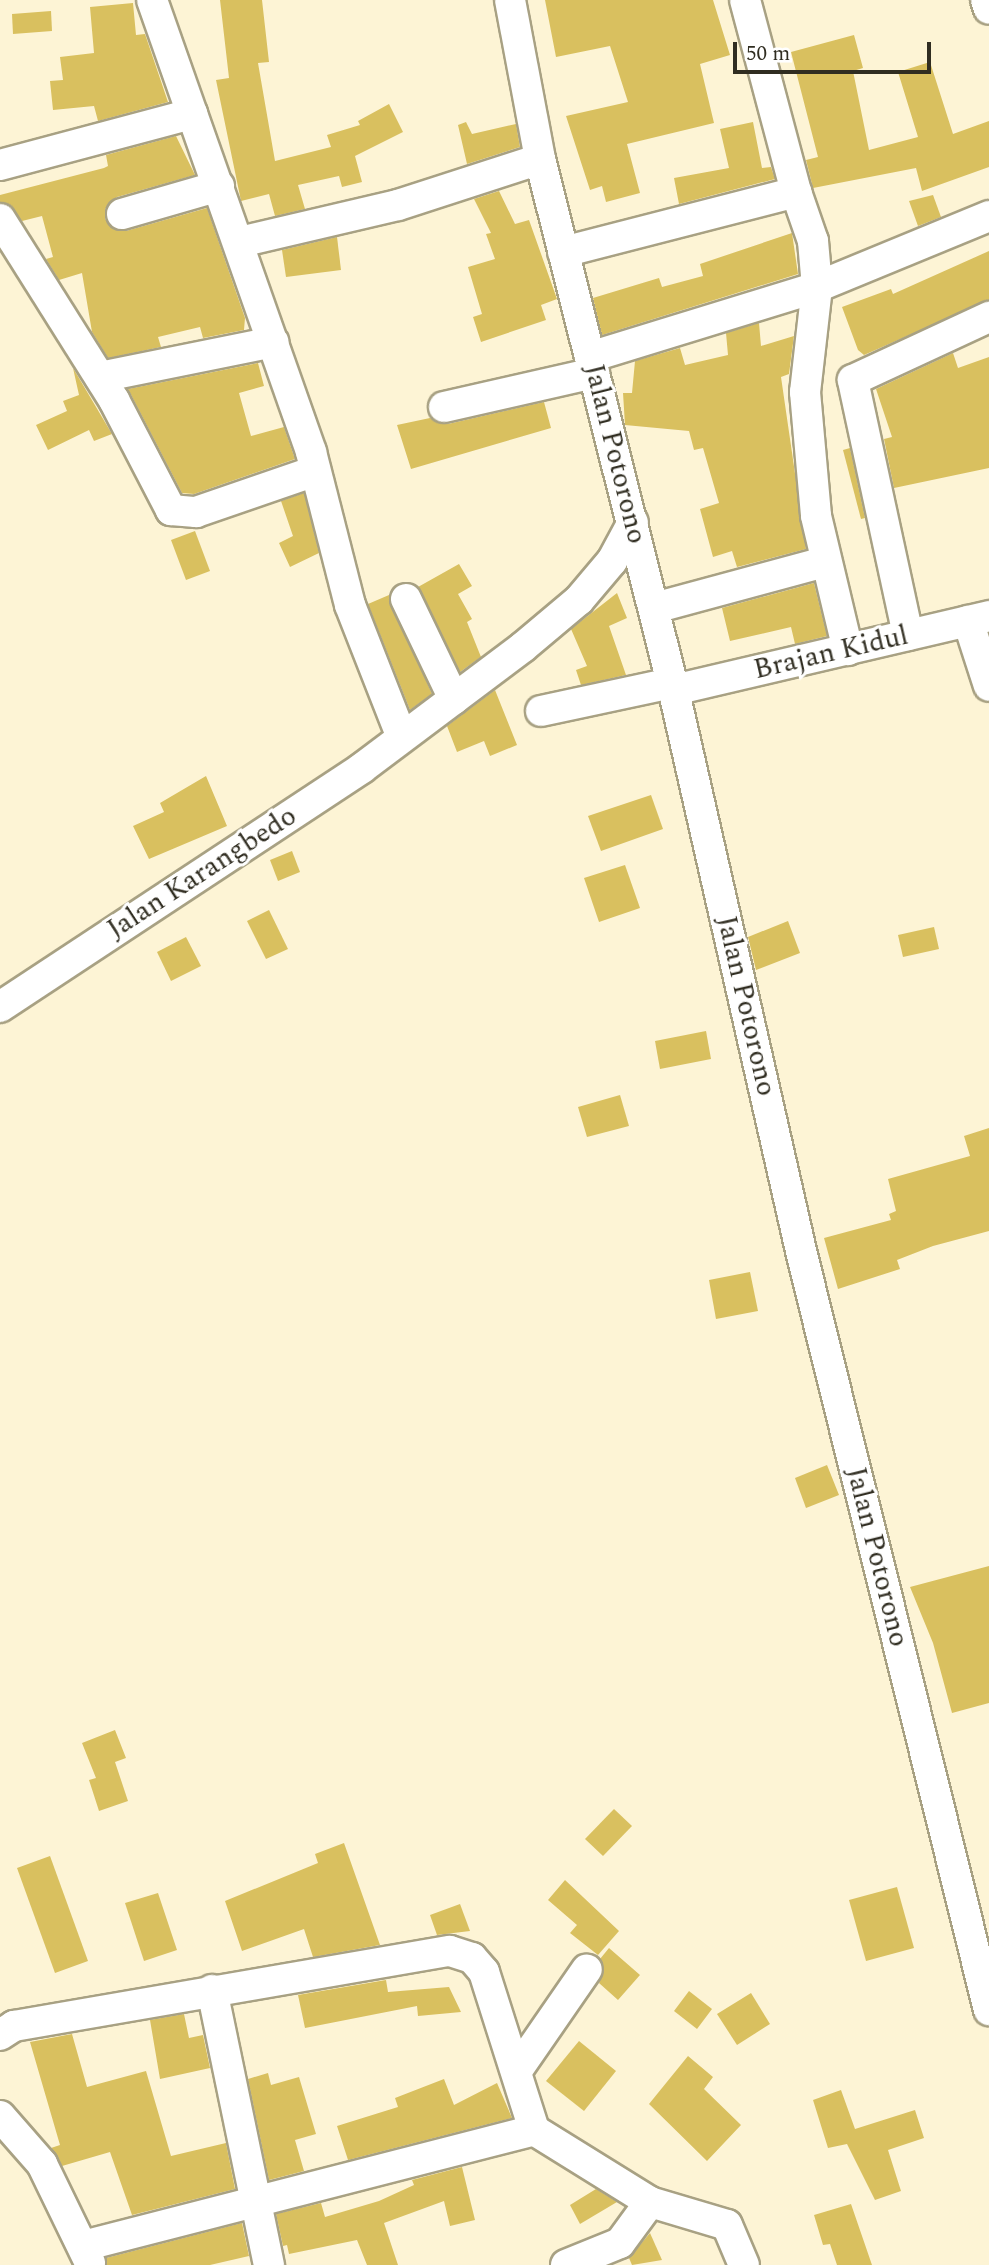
<!DOCTYPE html>
<html>
<head>
<meta charset="utf-8">
<style>
  body { margin:0 }
  #map { position:relative; width:989px; height:2265px; overflow:hidden; background:#fdf4d5; font-family:Spectral,serif }
  div>[style] { position:absolute }
  [style*='--x'] { left:calc(var(--x)*1px); top:calc(var(--y)*1px); width:calc(var(--w)*1px); rotate:calc(var(--a)*1deg) }
  .building>* { inset:0; background:#d9c05f }
  .roads { filter:drop-shadow(2px 0 #a8a183) drop-shadow(-2px 0 #a8a183) drop-shadow(0 2px #a8a183) drop-shadow(0 -2px #a8a183) }
  .street>* { height:30px; margin:-15px; padding:0 15px; transform-origin:15px; border-radius:15px; background:#fff }
  span { translate:-50% -50%; white-space:nowrap; text-align:center; line-height:1.15; -webkit-text-stroke:6px #fff; paint-order:stroke }
  .street-label { font-size:28px; color:#302d21 }
  .scale { position:absolute; left:733px; top:42px; width:198px; height:32px; box-sizing:border-box; border:4px solid #302d21; border-top:0; padding-left:9px; font-size:21px; line-height:24px; white-space:nowrap; color:#302d21; -webkit-text-stroke:5px #fff; paint-order:stroke }
</style>
</head>
<body>
<div id="map">
  <div class="building">
    <i style="clip-path:polygon(220px 0,262px 0,269px 62px,258px 63px,275px 161px,331px 147px,327px 135px,360px 125px,358px 121px,389px 104px,403px 132px,355px 156px,362px 182px,342px 187px,339px 176px,298px 185px,305px 209px,275px 216px,269px 194px,241px 201px,216px 80px,229px 78px)"></i>
    <i style="clip-path:polygon(545px 0,713px 0,730px 55px,700px 64px,714px 123px,627px 144px,640px 193px,606px 202px,602px 186px,590px 190px,566px 116px,628px 102px,610px 46px,556px 57px)"></i>
    <i style="clip-path:polygon(133px 3px,136px 35px,145px 34px,168px 102px,98px 121px,94px 106px,53px 110px,50px 81px,63px 80px,60px 57px,94px 53px,90px 7px)"></i>
    <i style="clip-path:polygon(51px 11px,52px 31px,13px 34px,12px 14px)"></i>
    <i style="clip-path:polygon(854px 35px,863px 68px,853px 71px,869px 150px,918px 137px,898px 72px,930px 62px,953px 134px,989px 121px,989px 167px,922px 191px,916px 168px,813px 188px,806px 160px,818px 157px,791px 52px)"></i>
    <i style="clip-path:polygon(466px 122px,472px 134px,516px 124px,520px 147px,467px 164px,458px 125px)"></i>
    <i style="clip-path:polygon(753px 122px,762px 168px,771px 167px,775px 179px,679px 204px,674px 178px,729px 168px,720px 129px)"></i>
    <i style="clip-path:polygon(176px 136px,195px 175px,117px 197px,105px 209px,105px 219px,126px 231px,207px 208px,245px 318px,244px 330px,203px 338px,200px 327px,158px 337px,161px 347px,108px 358px,92px 332px,82px 273px,59px 280px,46px 259px,53px 257px,42px 216px,22px 221px,0 202px,0 195px,104px 168px,108px 166px,106px 155px)"></i>
    <i style="clip-path:polygon(499px 191px,515px 224px,529px 220px,557px 299px,541px 305px,546px 320px,481px 342px,473px 317px,482px 314px,468px 267px,495px 259px,486px 234px,491px 233px,474px 199px)"></i>
    <i style="clip-path:polygon(933px 195px,941px 217px,918px 226px,909px 201px)"></i>
    <i style="clip-path:polygon(792px 233px,798px 274px,602px 335px,593px 298px,659px 278px,662px 287px,703px 276px,700px 264px)"></i>
    <i style="clip-path:polygon(337px 237px,341px 270px,286px 277px,282px 250px)"></i>
    <i style="clip-path:polygon(989px 251px,989px 300px,864px 355px,858px 350px,842px 307px,891px 289px,893px 294px)"></i>
    <i style="clip-path:polygon(759px 323px,761px 346px,794px 336px,789px 374px,781px 377px,806px 549px,737px 567px,732px 551px,713px 557px,700px 509px,719px 503px,703px 448px,694px 450px,689px 431px,625px 425px,623px 393px,632px 393px,635px 361px,680px 348px,685px 365px,728px 355px,726px 333px)"></i>
    <i style="clip-path:polygon(953px 353px,958px 368px,989px 357px,989px 468px,894px 488px,884px 439px,892px 437px,876px 389px)"></i>
    <i style="clip-path:polygon(258px 363px,264px 386px,239px 393px,251px 436px,284px 427px,295px 459px,194px 494px,182px 493px,128px 389px)"></i>
    <i style="clip-path:polygon(73px 368px,112px 434px,94px 441px,89px 430px,48px 450px,36px 425px,67px 411px,63px 401px,79px 395px)"></i>
    <i style="clip-path:polygon(544px 402px,551px 428px,411px 469px,397px 425px,430px 418px,448px 424px)"></i>
    <i style="clip-path:polygon(850px 448px,865px 518px,861px 519px,843px 450px)"></i>
    <i style="clip-path:polygon(304px 493px,319px 553px,290px 567px,279px 543px,293px 536px,281px 501px)"></i>
    <i style="clip-path:polygon(195px 531px,210px 571px,186px 580px,171px 540px)"></i>
    <i style="clip-path:polygon(459px 564px,472px 586px,458px 594px,472px 619px,467px 622px,481px 657px,460px 672px,418px 587px)"></i>
    <i style="clip-path:polygon(814px 583px,827px 636px,795px 644px,791px 627px,730px 641px,722px 608px)"></i>
    <i style="clip-path:polygon(617px 593px,627px 618px,609px 626px,626px 675px,581px 685px,576px 670px,587px 666px,571px 629px)"></i>
    <i style="clip-path:polygon(389px 595px,432px 694px,410px 710px,368px 604px)"></i>
    <i style="clip-path:polygon(495px 690px,517px 745px,490px 756px,484px 741px,457px 752px,447px 726px)"></i>
    <i style="clip-path:polygon(206px 776px,227px 826px,149px 859px,133px 826px,164px 812px,160px 803px)"></i>
    <i style="clip-path:polygon(651px 795px,663px 829px,601px 851px,588px 816px)"></i>
    <i style="clip-path:polygon(292px 851px,300px 872px,278px 881px,270px 860px)"></i>
    <i style="clip-path:polygon(625px 865px,640px 908px,599px 922px,584px 878px)"></i>
    <i style="clip-path:polygon(269px 910px,288px 949px,266px 959px,247px 921px)"></i>
    <i style="clip-path:polygon(788px 921px,800px 953px,756px 970px,748px 937px)"></i>
    <i style="clip-path:polygon(934px 927px,939px 949px,903px 957px,898px 935px)"></i>
    <i style="clip-path:polygon(186px 937px,201px 966px,171px 981px,157px 952px)"></i>
    <i style="clip-path:polygon(706px 1031px,711px 1059px,660px 1069px,655px 1041px)"></i>
    <i style="clip-path:polygon(620px 1095px,629px 1126px,587px 1137px,578px 1107px)"></i>
    <i style="clip-path:polygon(989px 1128px,989px 1231px,933px 1246px,897px 1260px,900px 1269px,838px 1289px,824px 1238px,891px 1220px,889px 1214px,896px 1211px,888px 1179px,970px 1156px,964px 1136px)"></i>
    <i style="clip-path:polygon(750px 1272px,758px 1311px,716px 1319px,709px 1280px)"></i>
    <i style="clip-path:polygon(827px 1465px,839px 1495px,806px 1508px,795px 1478px)"></i>
    <i style="clip-path:polygon(989px 1566px,989px 1703px,952px 1713px,933px 1643px,910px 1587px)"></i>
    <i style="clip-path:polygon(115px 1730px,126px 1758px,115px 1762px,128px 1801px,99px 1811px,89px 1780px,96px 1778px,82px 1743px)"></i>
    <i style="clip-path:polygon(614px 1809px,632px 1826px,603px 1856px,585px 1839px)"></i>
    <i style="clip-path:polygon(344px 1843px,380px 1945px,313px 1957px,304px 1929px,242px 1951px,225px 1901px,318px 1863px,315px 1854px)"></i>
    <i style="clip-path:polygon(50px 1856px,88px 1961px,55px 1973px,17px 1868px)"></i>
    <i style="clip-path:polygon(565px 1880px,619px 1931px,598px 1955px,570px 1933px,577px 1925px,548px 1900px)"></i>
    <i style="clip-path:polygon(897px 1887px,914px 1948px,866px 1961px,849px 1900px)"></i>
    <i style="clip-path:polygon(158px 1893px,177px 1950px,144px 1961px,125px 1903px)"></i>
    <i style="clip-path:polygon(460px 1904px,470px 1931px,437px 1935px,430px 1915px)"></i>
    <i style="clip-path:polygon(609px 1948px,640px 1975px,618px 2000px,599px 1983px,604px 1970px,600px 1959px)"></i>
    <i style="clip-path:polygon(386px 1980px,388px 1992px,449px 1987px,461px 2012px,418px 2016px,417px 2006px,305px 2028px,298px 1995px)"></i>
    <i style="clip-path:polygon(689px 1991px,712px 2009px,697px 2029px,674px 2011px)"></i>
    <i style="clip-path:polygon(751px 1993px,770px 2024px,737px 2045px,717px 2014px)"></i>
    <i style="clip-path:polygon(184px 2014px,189px 2038px,203px 2035px,210px 2068px,160px 2079px,150px 2020px)"></i>
    <i style="clip-path:polygon(72px 2034px,87px 2087px,146px 2071px,171px 2156px,226px 2143px,235px 2189px,132px 2215px,110px 2152px,62px 2166px,51px 2148px,60px 2145px,30px 2042px)"></i>
    <i style="clip-path:polygon(579px 2041px,616px 2071px,584px 2111px,546px 2081px)"></i>
    <i style="clip-path:polygon(688px 2056px,713px 2077px,704px 2089px,741px 2125px,707px 2161px,649px 2104px)"></i>
    <i style="clip-path:polygon(268px 2073px,271px 2085px,299px 2077px,316px 2134px,295px 2140px,304px 2171px,269px 2180px,248px 2079px)"></i>
    <i style="clip-path:polygon(444px 2079px,454px 2105px,497px 2083px,512px 2118px,348px 2160px,337px 2126px,398px 2107px,395px 2098px)"></i>
    <i style="clip-path:polygon(841px 2090px,855px 2129px,915px 2110px,924px 2138px,888px 2150px,901px 2191px,875px 2200px,847px 2144px,828px 2148px,813px 2100px)"></i>
    <i style="clip-path:polygon(462px 2167px,475px 2220px,450px 2226px,444px 2201px,384px 2223px,398px 2265px,367px 2265px,357px 2240px,289px 2254px,287px 2245px,283px 2246px,276px 2214px,321px 2203px,325px 2217px,379px 2201px,414px 2185px,412px 2180px)"></i>
    <i style="clip-path:polygon(596px 2189px,617px 2202px,580px 2224px,570px 2205px)"></i>
    <i style="clip-path:polygon(851px 2204px,872px 2265px,837px 2265px,830px 2244px,823px 2245px,814px 2215px)"></i>
    <i style="clip-path:polygon(242px 2223px,249px 2256px,210px 2265px,107px 2265px,106px 2258px)"></i>
    <i style="clip-path:polygon(650px 2233px,662px 2260px,632px 2265px,629px 2258px)"></i>
  </div>
  <div class="roads">
    <div class="street">
      <i style="--x:152;--y:0;--w:479;--a:70.6"></i>
      <i style="--x:311;--y:452;--w:158;--a:75.7"></i>
      <i style="--x:350;--y:605;--w:140;--a:68.6"></i>
      <i style="--x:510;--y:0;--w:162;--a:79.3"></i>
      <i style="--x:540;--y:159;--w:540;--a:75.86"></i>
      <i style="--x:672;--y:683;--w:587;--a:77.2"></i>
      <i style="--x:802;--y:1255;--w:778;--a:76.09"></i>
      <i style="--x:745;--y:0;--w:199;--a:75.1"></i>
      <i style="--x:986;--y:0;--w:9;--a:72"></i>
      <i style="--x:0;--y:165;--w:199;--a:-14.9"></i>
      <i style="--x:122;--y:214;--w:101;--a:-16.1"></i>
      <i style="--x:0;--y:219;--w:214;--a:57.8"></i>
      <i style="--x:114;--y:400;--w:124;--a:62.6"></i>
      <i style="--x:171;--y:510;--w:25;--a:5"></i>
      <i style="--x:196;--y:512;--w:126;--a:-19"></i>
      <i style="--x:240;--y:242;--w:162;--a:-13.2"></i>
      <i style="--x:398;--y:205;--w:149;--a:-17.9"></i>
      <i style="--x:563;--y:252;--w:241;--a:-14.4"></i>
      <i style="--x:796;--y:192;--w:52;--a:70.9"></i>
      <i style="--x:813;--y:241;--w:46;--a:85"></i>
      <i style="--x:817;--y:287;--w:106;--a:96.5"></i>
      <i style="--x:805;--y:392;--w:124;--a:84.9"></i>
      <i style="--x:816;--y:516;--w:138;--a:76.6"></i>
      <i style="--x:590;--y:357;--w:238;--a:-17.1"></i>
      <i style="--x:817;--y:287;--w:186;--a:-22.4"></i>
      <i style="--x:100;--y:377;--w:177;--a:-11.4"></i>
      <i style="--x:444;--y:407;--w:154;--a:-12.8"></i>
      <i style="--x:406;--y:599;--w:111;--a:64.4"></i>
      <i style="--x:654;--y:608;--w:176;--a:-15.1"></i>
      <i style="--x:968;--y:621;--w:68;--a:72.1"></i>
      <i style="--x:908;--y:635;--w:261;--a:-102.2"></i>
      <i style="--x:853;--y:380;--w:150;--a:-24.9"></i>
      <i style="--x:674;--y:690;--w:324;--a:-13.2"></i>
      <i style="--x:541;--y:711;--w:134;--a:-12.1"></i>
      <i style="--x:0;--y:1007;--w:434;--a:-33.4"></i>
      <i style="--x:362;--y:768;--w:201;--a:-36.9"></i>
      <i style="--x:523;--y:647;--w:73;--a:-40"></i>
      <i style="--x:579;--y:600;--w:51;--a:-49.8"></i>
      <i style="--x:612;--y:561;--w:44;--a:-61.7"></i>
      <i style="--x:212;--y:1990;--w:281;--a:78.3"></i>
      <i style="--x:0;--y:2035;--w:17;--a:-33"></i>
      <i style="--x:14;--y:2026;--w:442;--a:-9.8"></i>
      <i style="--x:450;--y:1951;--w:23;--a:18"></i>
      <i style="--x:472;--y:1958;--w:18;--a:49"></i>
      <i style="--x:484;--y:1972;--w:166;--a:72.4"></i>
      <i style="--x:534;--y:2130;--w:137;--a:31.8"></i>
      <i style="--x:650;--y:2202;--w:80;--a:16.6"></i>
      <i style="--x:727;--y:2225;--w:43;--a:67"></i>
      <i style="--x:518;--y:2069;--w:121;--a:-55.4"></i>
      <i style="--x:0;--y:2116;--w:64;--a:48.8"></i>
      <i style="--x:42;--y:2164;--w:110;--a:64.1"></i>
      <i style="--x:83;--y:2246;--w:466;--a:-14.4"></i>
      <i style="--x:566;--y:2265;--w:58;--a:-22.2"></i>
      <i style="--x:620;--y:2243;--w:51;--a:-53.8"></i>
    </div>
  </div>
  <div class="street-label">
    <span style="left:615px;top:454px;rotate:76deg">Jalan Potorono</span>
    <span style="left:831px;top:653px;rotate:-13deg">Brajan Kidul</span>
    <span style="left:202px;top:873px;rotate:-33deg">Jalan Karangbedo</span>
    <span style="left:746px;top:1006px;rotate:77deg">Jalan Potorono</span>
    <span style="left:877px;top:1557px;rotate:76deg">Jalan Potorono</span>
  </div>
  <div class="scale">50 m</div>
</div>
</body>
</html>
